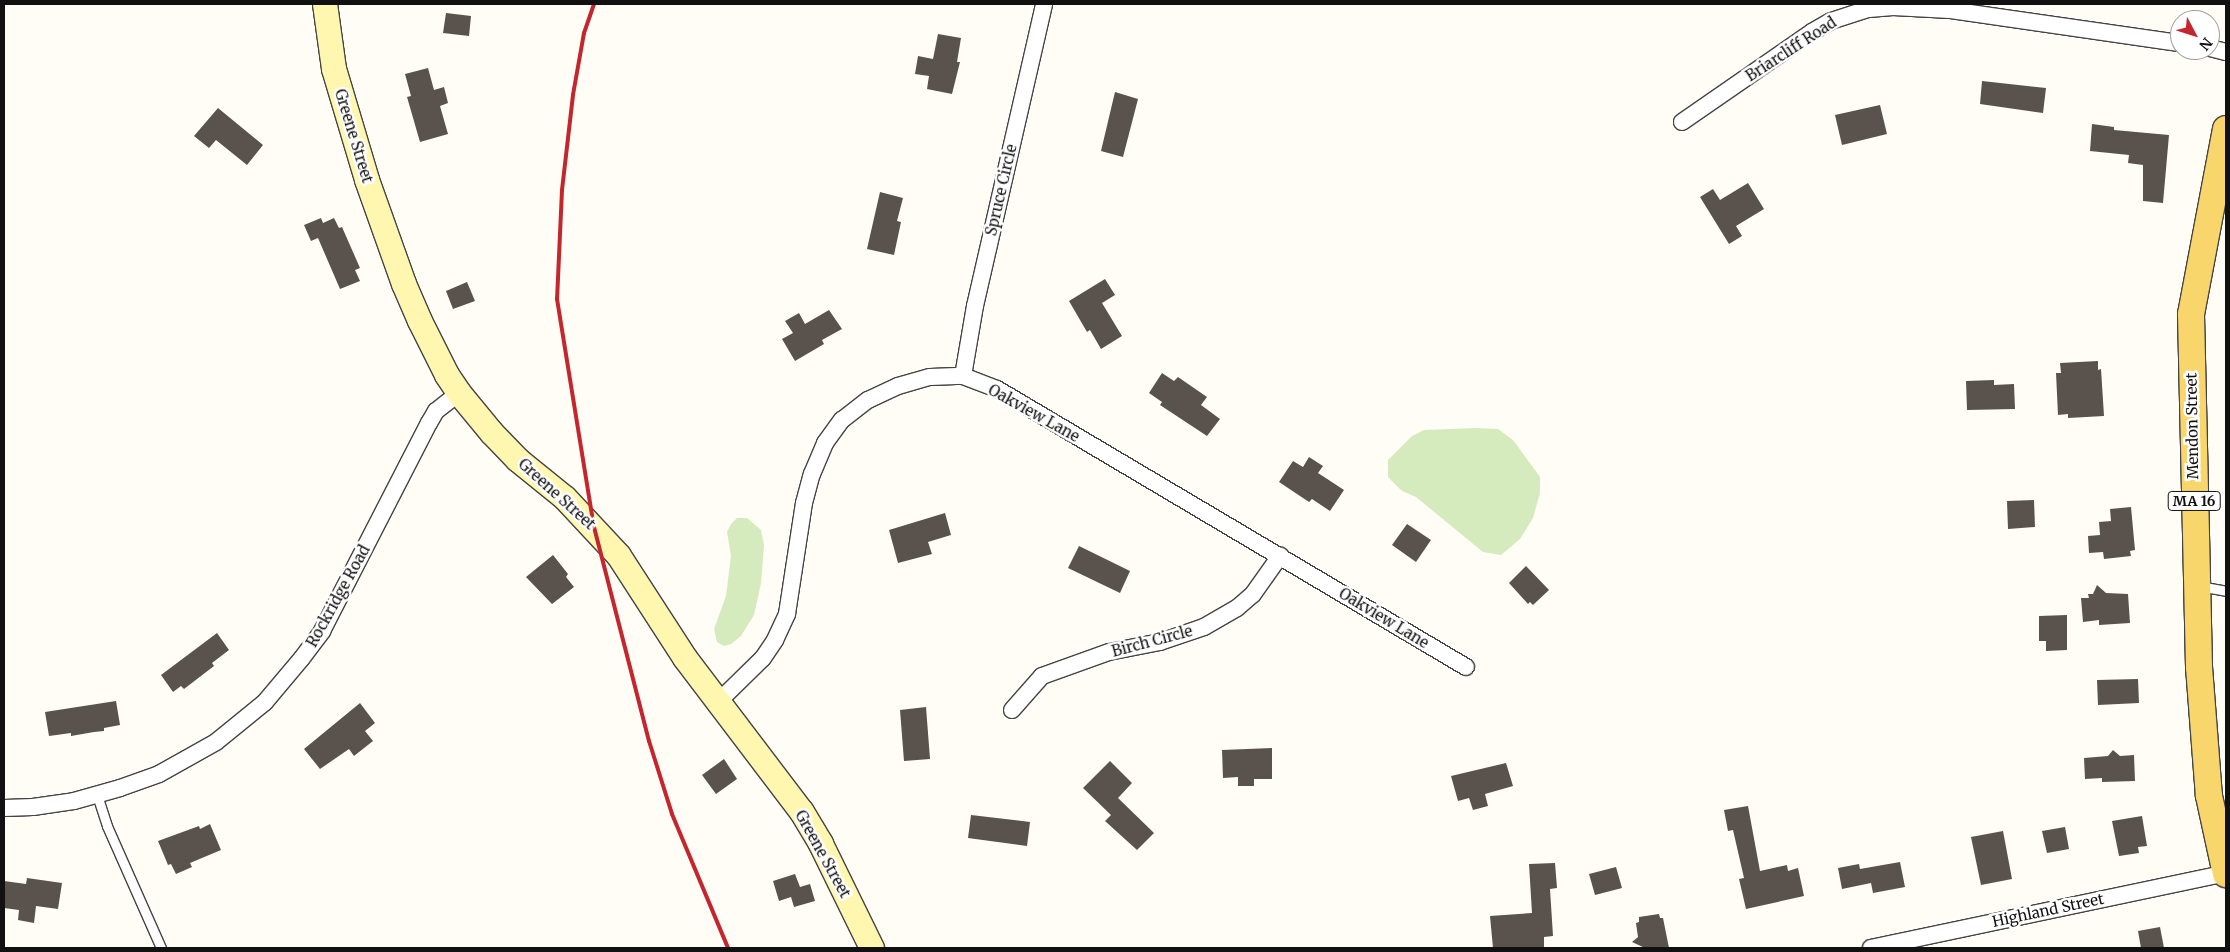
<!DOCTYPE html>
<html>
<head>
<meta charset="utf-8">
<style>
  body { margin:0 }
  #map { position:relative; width:2230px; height:952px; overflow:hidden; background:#fffdf5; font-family:Merriweather,serif }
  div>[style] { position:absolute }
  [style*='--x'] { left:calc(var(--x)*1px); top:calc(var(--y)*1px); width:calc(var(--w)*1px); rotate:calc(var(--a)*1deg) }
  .green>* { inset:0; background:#d5ebbd }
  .building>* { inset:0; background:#5a524d }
  .roads { filter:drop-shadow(1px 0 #444) drop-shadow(-1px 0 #444) drop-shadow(0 1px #444) drop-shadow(0 -1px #444) }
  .lane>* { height:9px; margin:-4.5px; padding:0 4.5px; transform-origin:4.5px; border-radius:4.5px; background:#fff }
  .street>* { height:16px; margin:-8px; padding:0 8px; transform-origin:8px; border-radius:8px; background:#fff }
  .secondary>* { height:24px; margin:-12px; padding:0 12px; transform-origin:12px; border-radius:12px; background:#fff6b0 }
  .primary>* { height:26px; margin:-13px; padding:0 13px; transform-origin:13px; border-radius:13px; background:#f9d66b }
  .rail>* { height:4px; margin:-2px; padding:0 2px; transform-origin:2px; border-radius:2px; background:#c4262e }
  span { translate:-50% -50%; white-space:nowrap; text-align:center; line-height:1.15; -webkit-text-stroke:5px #fff; paint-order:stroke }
  .shield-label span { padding:1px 4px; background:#fff; border:1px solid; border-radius:4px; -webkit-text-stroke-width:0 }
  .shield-label { font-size:14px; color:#111; font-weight:700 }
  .street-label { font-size:15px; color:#111 }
  .frame { position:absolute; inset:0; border:5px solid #111; pointer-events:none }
  .north { position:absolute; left:2170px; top:10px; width:50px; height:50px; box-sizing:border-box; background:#fff; border:1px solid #a0a0a0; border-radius:50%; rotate:130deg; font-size:14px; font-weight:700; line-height:20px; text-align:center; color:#111 }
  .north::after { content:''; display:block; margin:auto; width:18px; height:22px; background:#c4262e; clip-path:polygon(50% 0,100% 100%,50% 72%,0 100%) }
</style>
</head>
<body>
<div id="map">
  <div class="green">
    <i style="clip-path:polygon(1476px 428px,1498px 429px,1513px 440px,1540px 477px,1540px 493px,1533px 518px,1520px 539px,1501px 555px,1483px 552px,1416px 497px,1402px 491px,1388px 477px,1388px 460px,1412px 436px,1424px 430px)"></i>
    <i style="clip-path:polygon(737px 518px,747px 518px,761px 530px,764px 545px,761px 583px,754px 615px,741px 636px,731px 644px,724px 646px,717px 642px,714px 629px,726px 596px,731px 556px,727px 532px,731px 524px)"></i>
  </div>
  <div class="building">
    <i style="clip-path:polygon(446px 13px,471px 16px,469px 36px,443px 33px)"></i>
    <i style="clip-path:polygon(938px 34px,961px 38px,957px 62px,960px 62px,952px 94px,927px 89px,929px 76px,915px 74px,918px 56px,933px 59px)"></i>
    <i style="clip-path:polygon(428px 68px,434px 90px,444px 87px,448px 103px,440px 106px,448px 134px,420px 142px,407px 97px,411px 96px,405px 74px)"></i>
    <i style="clip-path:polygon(1982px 81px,2046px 88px,2043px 113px,1980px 104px)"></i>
    <i style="clip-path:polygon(1115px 92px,1138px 99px,1123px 157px,1101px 151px)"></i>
    <i style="clip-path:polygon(1880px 105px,1887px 134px,1842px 145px,1835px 115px)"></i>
    <i style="clip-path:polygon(218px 108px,263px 145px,247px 165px,216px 140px,209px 148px,194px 136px)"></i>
    <i style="clip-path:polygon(2092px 124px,2114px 127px,2114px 130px,2169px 135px,2163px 203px,2143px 201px,2143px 165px,2128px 163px,2129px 155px,2090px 151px)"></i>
    <i style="clip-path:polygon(1748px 183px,1764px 209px,1736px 226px,1742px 236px,1729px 244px,1700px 197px,1713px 189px,1720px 200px)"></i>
    <i style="clip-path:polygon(880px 192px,903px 198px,897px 221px,901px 222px,894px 255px,867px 249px)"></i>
    <i style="clip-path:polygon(321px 218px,323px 223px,334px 218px,339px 228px,342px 227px,360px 268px,355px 270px,360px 281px,340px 289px,318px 238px,311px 241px,304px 225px)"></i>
    <i style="clip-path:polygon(1105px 279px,1115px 295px,1102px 303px,1122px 336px,1101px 349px,1090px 330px,1087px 332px,1069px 301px)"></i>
    <i style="clip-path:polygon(467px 282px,475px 301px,453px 309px,446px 291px)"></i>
    <i style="clip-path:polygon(829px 310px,842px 329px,822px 340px,824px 344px,795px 361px,782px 339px,793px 333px,785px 321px,799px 313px,805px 324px)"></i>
    <i style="clip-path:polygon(2098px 361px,2098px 370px,2101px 369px,2104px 416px,2068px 418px,2068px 414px,2058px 415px,2056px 373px,2061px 373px,2060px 363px)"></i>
    <i style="clip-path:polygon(1162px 373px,1174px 381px,1178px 377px,1207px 397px,1201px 405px,1220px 419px,1207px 436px,1160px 405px,1162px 402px,1149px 393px)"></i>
    <i style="clip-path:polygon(1994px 380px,1994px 385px,2014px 384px,2015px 409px,1967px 410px,1966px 381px)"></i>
    <i style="clip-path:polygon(1309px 457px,1323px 466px,1318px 473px,1344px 490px,1330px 511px,1312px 499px,1309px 502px,1279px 482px,1293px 461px,1303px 467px)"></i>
    <i style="clip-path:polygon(2034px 500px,2035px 527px,2008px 529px,2007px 501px)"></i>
    <i style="clip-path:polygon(2131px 507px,2135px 550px,2130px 551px,2131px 556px,2104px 559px,2103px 552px,2089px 553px,2088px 536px,2100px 535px,2099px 522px,2111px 521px,2110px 509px)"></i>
    <i style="clip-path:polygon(945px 513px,951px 535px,928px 542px,932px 554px,898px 563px,889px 530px)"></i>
    <i style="clip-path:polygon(1407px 524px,1431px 540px,1416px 562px,1392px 545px)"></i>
    <i style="clip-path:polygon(1079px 546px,1130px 571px,1120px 593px,1068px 568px)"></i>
    <i style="clip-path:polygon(553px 555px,568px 574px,566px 577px,574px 587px,552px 604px,526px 577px)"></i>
    <i style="clip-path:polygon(1526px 566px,1549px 590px,1533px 605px,1530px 602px,1528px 604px,1509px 583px)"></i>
    <i style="clip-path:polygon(2097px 585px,2106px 593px,2128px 594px,2130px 623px,2099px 625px,2099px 620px,2083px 622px,2081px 598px,2089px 598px,2088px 594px,2093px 594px)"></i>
    <i style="clip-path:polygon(2067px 615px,2067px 650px,2046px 651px,2046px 641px,2039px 641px,2039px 616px)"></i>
    <i style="clip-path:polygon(217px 633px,229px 650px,212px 663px,214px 666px,184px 689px,181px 686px,173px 692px,161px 675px)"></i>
    <i style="clip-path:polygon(2138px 679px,2139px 703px,2098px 705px,2097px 680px)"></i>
    <i style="clip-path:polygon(116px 701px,120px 725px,104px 728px,104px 731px,94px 732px,71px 736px,71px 733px,49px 736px,45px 712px)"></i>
    <i style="clip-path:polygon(360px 703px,375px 723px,365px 731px,373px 741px,354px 756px,349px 749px,320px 769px,304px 749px)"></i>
    <i style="clip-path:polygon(926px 707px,930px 759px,904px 761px,900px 710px)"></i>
    <i style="clip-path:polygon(1272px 748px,1272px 779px,1254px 779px,1254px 786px,1238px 786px,1238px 777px,1223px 778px,1222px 750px)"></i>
    <i style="clip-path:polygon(2113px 750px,2120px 756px,2134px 755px,2135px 781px,2102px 782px,2102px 778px,2085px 779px,2084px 758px,2108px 756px)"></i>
    <i style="clip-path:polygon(724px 759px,737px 779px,716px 794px,702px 775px)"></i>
    <i style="clip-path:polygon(1110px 761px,1132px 783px,1118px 798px,1154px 833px,1137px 850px,1105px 821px,1111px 815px,1083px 788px)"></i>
    <i style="clip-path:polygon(1506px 763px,1513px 786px,1485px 794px,1488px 806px,1473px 810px,1469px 798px,1458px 801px,1451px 776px)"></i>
    <i style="clip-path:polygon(1748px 806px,1760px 871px,1787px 865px,1788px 871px,1798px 868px,1804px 896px,1746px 909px,1739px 879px,1744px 878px,1733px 830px,1728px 831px,1724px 810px)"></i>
    <i style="clip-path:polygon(971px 815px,1030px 822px,1027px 846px,968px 838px)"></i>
    <i style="clip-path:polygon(2142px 816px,2147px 846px,2138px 847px,2139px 853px,2119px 856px,2112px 821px)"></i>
    <i style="clip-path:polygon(210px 824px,221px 850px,190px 863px,192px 867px,176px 874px,171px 864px,168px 865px,158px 841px,199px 826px,200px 829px)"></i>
    <i style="clip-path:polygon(2065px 827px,2069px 849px,2047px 853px,2042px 831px)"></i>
    <i style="clip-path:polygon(2003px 831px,2012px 879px,1981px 885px,1971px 837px)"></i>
    <i style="clip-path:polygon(1900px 862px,1905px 887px,1873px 893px,1871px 883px,1842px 889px,1838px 868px,1859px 864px,1860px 869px)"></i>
    <i style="clip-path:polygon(1555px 863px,1557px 888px,1550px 889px,1553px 936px,1544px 937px,1544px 948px,1493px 948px,1490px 916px,1532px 913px,1529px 864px)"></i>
    <i style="clip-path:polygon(1616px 867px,1622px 888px,1595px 895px,1589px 874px)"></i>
    <i style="clip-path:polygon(795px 874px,800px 887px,810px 884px,815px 901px,794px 907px,791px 897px,779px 901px,773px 881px)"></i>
    <i style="clip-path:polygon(27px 878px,62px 883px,58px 909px,36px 906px,34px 923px,18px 920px,19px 910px,4px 908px,4px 881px,26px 884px)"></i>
    <i style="clip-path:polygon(1659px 914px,1660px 918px,1663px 918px,1669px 948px,1645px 948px,1632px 942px,1638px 937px,1636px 923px,1639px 922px,1639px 917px)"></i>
    <i style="clip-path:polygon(2160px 927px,2164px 948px,2141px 948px,2138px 931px)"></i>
  </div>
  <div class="roads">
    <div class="lane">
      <i style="--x:2199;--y:586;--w:27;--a:10"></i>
      <i style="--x:97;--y:795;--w:33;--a:72"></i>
      <i style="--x:107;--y:826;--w:133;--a:66.1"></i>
    </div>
    <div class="street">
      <i style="--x:2210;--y:48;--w:16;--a:14"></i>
      <i style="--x:1682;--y:122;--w:158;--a:-34.7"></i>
      <i style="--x:1812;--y:32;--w:22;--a:-30"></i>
      <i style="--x:1831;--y:21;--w:40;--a:-18"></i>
      <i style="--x:1869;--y:9;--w:24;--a:-5"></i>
      <i style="--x:1893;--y:7;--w:57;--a:3"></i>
      <i style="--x:1950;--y:10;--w:232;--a:8.2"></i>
      <i style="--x:963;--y:376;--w:71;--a:-80.3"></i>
      <i style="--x:975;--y:306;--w:310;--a:-77.1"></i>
      <i style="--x:717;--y:703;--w:64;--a:-44.4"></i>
      <i style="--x:763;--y:658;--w:22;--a:-56"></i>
      <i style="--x:775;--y:640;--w:29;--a:-65"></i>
      <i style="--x:787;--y:614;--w:112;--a:-81.3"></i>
      <i style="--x:804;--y:503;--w:30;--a:-75"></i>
      <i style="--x:812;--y:474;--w:34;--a:-67"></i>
      <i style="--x:825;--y:443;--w:29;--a:-54"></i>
      <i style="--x:842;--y:420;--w:33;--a:-38"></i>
      <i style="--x:868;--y:400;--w:33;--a:-25"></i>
      <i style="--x:898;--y:386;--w:33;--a:-16"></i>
      <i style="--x:930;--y:377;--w:33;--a:-2"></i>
      <i style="--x:963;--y:376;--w:36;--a:21"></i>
      <i style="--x:997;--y:389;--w:545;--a:30.66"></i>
      <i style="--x:1012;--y:710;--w:45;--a:-48.6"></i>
      <i style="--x:1042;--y:676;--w:71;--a:-19.7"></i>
      <i style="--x:1109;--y:652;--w:52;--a:-11.1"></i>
      <i style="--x:1160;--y:642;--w:46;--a:-18.8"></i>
      <i style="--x:1204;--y:627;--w:38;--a:-30"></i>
      <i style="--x:1237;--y:608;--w:21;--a:-41"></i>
      <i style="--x:1253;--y:594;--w:47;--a:-54.6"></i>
      <i style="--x:4;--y:808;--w:29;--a:-2"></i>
      <i style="--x:33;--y:807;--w:41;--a:-8.3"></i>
      <i style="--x:74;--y:801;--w:48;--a:-15.8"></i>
      <i style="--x:120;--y:788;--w:41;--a:-19.7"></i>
      <i style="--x:159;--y:774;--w:65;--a:-29.3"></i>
      <i style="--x:216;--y:742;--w:63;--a:-39.2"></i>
      <i style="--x:265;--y:702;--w:57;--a:-49.9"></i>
      <i style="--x:302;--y:658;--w:34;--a:-53"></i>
      <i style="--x:322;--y:631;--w:234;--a:-62.8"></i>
      <i style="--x:429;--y:423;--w:14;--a:-60"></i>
      <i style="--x:436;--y:411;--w:29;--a:-38"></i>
      <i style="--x:1871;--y:948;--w:363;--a:-11.9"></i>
    </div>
    <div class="secondary">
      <i style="--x:325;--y:4;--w:66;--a:82.1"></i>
      <i style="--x:334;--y:69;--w:116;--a:73.4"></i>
      <i style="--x:367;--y:180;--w:110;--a:70.4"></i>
      <i style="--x:404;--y:284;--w:40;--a:66.6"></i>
      <i style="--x:420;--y:321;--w:60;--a:63.4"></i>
      <i style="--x:447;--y:375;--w:22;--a:56"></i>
      <i style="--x:459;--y:393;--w:52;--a:50.5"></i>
      <i style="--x:492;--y:433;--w:37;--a:46"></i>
      <i style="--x:518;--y:460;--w:60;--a:39"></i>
      <i style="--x:565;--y:498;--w:79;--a:47"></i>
      <i style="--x:619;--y:556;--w:121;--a:57.1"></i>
      <i style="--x:685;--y:658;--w:193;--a:52.8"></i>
      <i style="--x:802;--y:812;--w:37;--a:59"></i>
      <i style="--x:821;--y:844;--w:116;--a:63.9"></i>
    </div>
    <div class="primary">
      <i style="--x:2226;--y:129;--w:188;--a:100.7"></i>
      <i style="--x:2191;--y:314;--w:353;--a:88.7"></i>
      <i style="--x:2199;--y:667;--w:129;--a:85.6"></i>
      <i style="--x:2209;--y:796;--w:80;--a:77.7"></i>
    </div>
  </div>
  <div class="rail">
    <i style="--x:594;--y:4;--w:31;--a:109"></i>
    <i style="--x:584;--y:33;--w:63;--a:100.1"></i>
    <i style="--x:573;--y:95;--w:96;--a:96.6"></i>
    <i style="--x:562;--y:190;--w:109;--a:92.6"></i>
    <i style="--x:557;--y:299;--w:231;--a:80.8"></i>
    <i style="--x:594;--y:527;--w:221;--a:75.6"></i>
    <i style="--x:649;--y:741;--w:77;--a:72.5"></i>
    <i style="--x:672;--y:814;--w:145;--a:67.3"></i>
  </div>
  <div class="shield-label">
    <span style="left:2194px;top:501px">MA 16</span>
  </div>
  <div class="street-label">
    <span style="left:1791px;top:49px;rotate:-33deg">Briarcliff Road</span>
    <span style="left:354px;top:136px;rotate:73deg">Greene Street</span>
    <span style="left:1001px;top:190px;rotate:-77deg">Spruce Circle</span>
    <span style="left:1034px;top:413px;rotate:29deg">Oakview Lane</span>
    <span style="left:2192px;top:426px;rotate:-91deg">Mendon Street</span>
    <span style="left:557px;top:494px;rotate:42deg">Greene Street</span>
    <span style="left:338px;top:596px;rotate:-61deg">Rockridge Road</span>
    <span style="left:1384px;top:618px;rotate:31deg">Oakview Lane</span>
    <span style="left:1152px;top:641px;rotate:-15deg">Birch Circle</span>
    <span style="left:823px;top:854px;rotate:61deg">Greene Street</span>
    <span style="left:2048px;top:910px;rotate:-12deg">Highland Street</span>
  </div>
  <div class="frame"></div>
  <div class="north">N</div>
</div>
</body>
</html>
